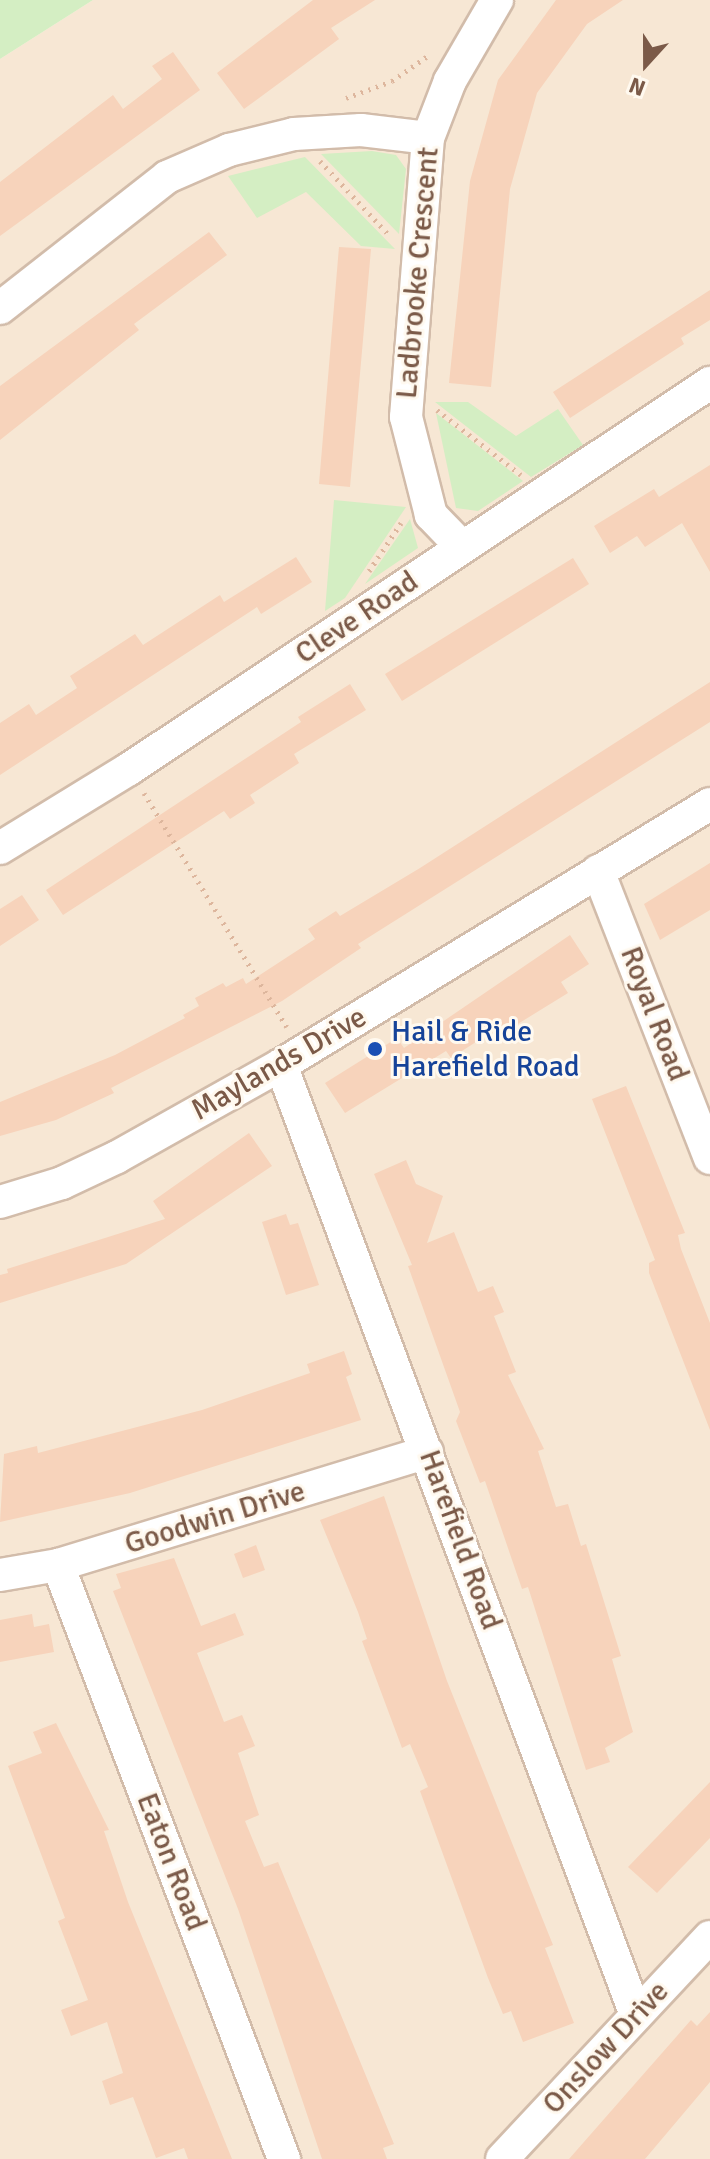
<!DOCTYPE html>
<html>
<head>
<meta charset="utf-8">
<style>
  body { margin:0 }
  #map { position:relative; width:710px; height:2159px; overflow:hidden; background:#fef5e7; font-family:Signika,sans-serif }
  div>[style] { position:absolute }
  [style*='--x'] { left:calc(var(--x)*1px); top:calc(var(--y)*1px); width:calc(var(--w)*1px); rotate:calc(var(--a)*1deg) }
  .residential>* { inset:0; background:#f7e7d4 }
  .green>* { inset:0; background:#d4eec3 }
  .building>* { inset:0; background:#f7d3bb }
  .path>* { height:5px; margin-top:-2.5px; transform-origin:0; background:repeating-linear-gradient(90deg,#ddb69d 0 2px,transparent 0 8px) }
  .roads { filter:drop-shadow(2px 0 #d2bcaa) drop-shadow(-2px 0 #d2bcaa) drop-shadow(0 2px #d2bcaa) drop-shadow(0 -2px #d2bcaa) }
  .minor>* { height:32px; margin:-16px; padding:0 16px; transform-origin:16px; border-radius:16px; background:#fff }
  .dots>* { width:22px; height:22px; translate:-50% -50%; box-sizing:border-box; border:4px solid #fff9ef; border-radius:50% }
  span { translate:-50% -50%; white-space:nowrap; text-align:center; line-height:1.15; -webkit-text-stroke:6px #fff9ef; paint-order:stroke }
  .street-label { font-size:30px; color:#7b5a48 }
  .transit-label { font-size:30px; color:#164399 }
  .left { translate:0 -50%; text-align:left }
  .north { position:absolute; left:606px; top:24px; width:80px; height:80px; -webkit-text-stroke:6px #fff9ef; paint-order:stroke; rotate:201deg; font-size:22px; font-weight:700; line-height:32px; text-align:center; color:#7b5a48 }
  .north::after { content:''; display:block; margin:auto; width:28px; height:36px; background:#7b5a48; clip-path:polygon(50% 0,100% 100%,50% 72%,0 100%) }
</style>
</head>
<body>
<div id="map">
  <div class="residential">
    <i style="clip-path:polygon(93px 0,710px 0,710px 2159px,0 2159px,0 59px)"></i>
  </div>
  <div class="green">
    <i style="clip-path:polygon(0 0,93px 0,0 59px)"></i>
    <i style="clip-path:polygon(372px 151px,396px 155px,406px 169px,399px 234px,321px 154px)"></i>
    <i style="clip-path:polygon(305px 157px,395px 249px,361px 246px,306px 192px,257px 218px,228px 176px)"></i>
    <i style="clip-path:polygon(435px 402px,468px 402px,516px 436px,558px 409px,583px 445px,531px 477px)"></i>
    <i style="clip-path:polygon(436px 413px,523px 481px,478px 511px,456px 508px)"></i>
    <i style="clip-path:polygon(334px 500px,406px 507px,345px 598px,325px 611px)"></i>
    <i style="clip-path:polygon(410px 519px,418px 548px,365px 584px)"></i>
  </div>
  <div class="building">
    <i style="clip-path:polygon(313px 0,375px 0,331px 28px,339px 39px,244px 109px,217px 73px)"></i>
    <i style="clip-path:polygon(556px 0,623px 0,587px 24px,537px 93px,510px 189px,491px 387px,449px 383px,470px 181px,498px 80px)"></i>
    <i style="clip-path:polygon(173px 52px,200px 90px,0 236px,0 182px,113px 95px,123px 109px,162px 79px,152px 66px)"></i>
    <i style="clip-path:polygon(209px 232px,227px 255px,134px 324px,139px 330px,0 440px,0 386px)"></i>
    <i style="clip-path:polygon(339px 247px,371px 249px,350px 487px,319px 484px)"></i>
    <i style="clip-path:polygon(710px 290px,710px 320px,681px 338px,684px 344px,570px 418px,553px 392px)"></i>
    <i style="clip-path:polygon(710px 465px,710px 572px,682px 523px,645px 547px,637px 536px,610px 553px,594px 526px,654px 489px,659px 497px)"></i>
    <i style="clip-path:polygon(296px 557px,312px 582px,261px 614px,257px 607px,0 775px,0 723px,29px 704px,36px 715px,77px 688px,70px 676px,135px 634px,143px 645px,220px 595px,224px 602px)"></i>
    <i style="clip-path:polygon(573px 558px,589px 584px,402px 701px,385px 674px)"></i>
    <i style="clip-path:polygon(710px 682px,710px 722px,358px 944px,361px 948px,282px 1001px,111px 1088px,114px 1093px,56px 1120px,0 1136px,0 1102px,115px 1055px,185px 1018px,183px 1015px,199px 1006px,195px 998px,223px 983px,226px 987px,243px 978px,246px 984px,315px 939px,308px 929px,336px 911px,340px 916px,420px 868px)"></i>
    <i style="clip-path:polygon(350px 684px,366px 710px,294px 754px,299px 763px,250px 795px,255px 803px,230px 819px,224px 811px,63px 915px,46px 890px,301px 722px,298px 717px)"></i>
    <i style="clip-path:polygon(710px 863px,710px 910px,660px 940px,644px 904px)"></i>
    <i style="clip-path:polygon(22px 895px,39px 920px,0 946px,0 909px)"></i>
    <i style="clip-path:polygon(570px 935px,589px 964px,561px 982px,568px 993px,508px 1030px,504px 1024px,451px 1058px,446px 1051px,345px 1113px,325px 1083px,397px 1038px,404px 1048px)"></i>
    <i style="clip-path:polygon(626px 1086px,685px 1233px,678px 1235px,681px 1249px,710px 1323px,710px 1430px,649px 1273px,649px 1263px,655px 1260px,592px 1099px)"></i>
    <i style="clip-path:polygon(249px 1133px,272px 1166px,126px 1264px,0 1303px,0 1275px,8px 1273px,7px 1269px,165px 1219px,153px 1201px)"></i>
    <i style="clip-path:polygon(406px 1160px,416px 1184px,443px 1196px,427px 1243px,454px 1232px,478px 1292px,493px 1286px,504px 1312px,494px 1316px,516px 1372px,508px 1375px,544px 1449px,538px 1451px,556px 1507px,568px 1504px,581px 1546px,586px 1544px,621px 1656px,612px 1659px,633px 1732px,605px 1748px,610px 1762px,586px 1770px,528px 1587px,522px 1589px,485px 1481px,480px 1483px,456px 1421px,460px 1412px,408px 1266px,412px 1265px,374px 1174px)"></i>
    <i style="clip-path:polygon(286px 1214px,290px 1225px,298px 1223px,319px 1285px,286px 1295px,262px 1222px)"></i>
    <i style="clip-path:polygon(344px 1351px,352px 1374px,346px 1377px,361px 1420px,130px 1493px,0 1522px,4px 1454px,37px 1446px,38px 1453px,202px 1410px,310px 1373px,307px 1364px)"></i>
    <i style="clip-path:polygon(384px 1496px,447px 1681px,553px 1945px,545px 1948px,574px 2023px,523px 2042px,511px 2011px,503px 2014px,488px 1978px,420px 1791px,428px 1787px,410px 1744px,402px 1748px,362px 1641px,367px 1639px,358px 1612px,320px 1520px)"></i>
    <i style="clip-path:polygon(256px 1545px,265px 1570px,243px 1578px,234px 1554px)"></i>
    <i style="clip-path:polygon(174px 1558px,201px 1626px,235px 1613px,244px 1635px,197px 1653px,224px 1722px,242px 1715px,255px 1746px,238px 1753px,259px 1815px,245px 1821px,264px 1867px,278px 1862px,394px 2144px,383px 2148px,387px 2159px,322px 2159px,238px 1909px,113px 1591px,121px 1588px,116px 1574px)"></i>
    <i style="clip-path:polygon(32px 1614px,34px 1627px,49px 1624px,54px 1652px,0 1662px,0 1620px)"></i>
    <i style="clip-path:polygon(56px 1723px,109px 1830px,104px 1831px,128px 1902px,232px 2159px,188px 2159px,184px 2148px,156px 2158px,133px 2097px,110px 2105px,102px 2081px,123px 2073px,107px 2022px,71px 2036px,61px 2010px,88px 2000px,58px 1921px,65px 1918px,8px 1766px,42px 1753px,33px 1732px)"></i>
    <i style="clip-path:polygon(710px 1782px,710px 1838px,657px 1893px,628px 1867px)"></i>
    <i style="clip-path:polygon(710px 2012px,710px 2082px,645px 2159px,569px 2159px,691px 2020px,697px 2026px)"></i>
  </div>
  <div class="path">
    <i style="--x:346;--y:98;--w:49;--a:-20.3"></i>
    <i style="--x:392;--y:81;--w:45;--a:-35.1"></i>
    <i style="--x:320;--y:161;--w:101;--a:47"></i>
    <i style="--x:437;--y:410;--w:106;--a:37.7"></i>
    <i style="--x:369;--y:571;--w:58;--a:-56.3"></i>
    <i style="--x:144;--y:793;--w:274;--a:58.6"></i>
  </div>
  <div class="roads">
    <div class="minor">
      <i style="--x:0;--y:308;--w:212;--a:-38.1"></i>
      <i style="--x:167;--y:177;--w:68;--a:-23.5"></i>
      <i style="--x:229;--y:150;--w:67;--a:-13.8"></i>
      <i style="--x:294;--y:134;--w:67;--a:-3.4"></i>
      <i style="--x:361;--y:130;--w:67;--a:6.8"></i>
      <i style="--x:462;--y:547;--w:45;--a:-134.1"></i>
      <i style="--x:431;--y:515;--w:101;--a:-104.3"></i>
      <i style="--x:406;--y:417;--w:280;--a:-85.5"></i>
      <i style="--x:428;--y:138;--w:61;--a:-68.9"></i>
      <i style="--x:450;--y:81;--w:94;--a:-59.9"></i>
      <i style="--x:0;--y:848;--w:151;--a:-31.5"></i>
      <i style="--x:129;--y:769;--w:698;--a:-33.6"></i>
      <i style="--x:598;--y:871;--w:308;--a:68.7"></i>
      <i style="--x:281;--y:1065;--w:1014;--a:69.51"></i>
      <i style="--x:0;--y:1202;--w:65;--a:-17"></i>
      <i style="--x:62;--y:1183;--w:61;--a:-25.3"></i>
      <i style="--x:117;--y:1157;--w:188;--a:-29.3"></i>
      <i style="--x:281;--y:1065;--w:502;--a:-31.32"></i>
      <i style="--x:58;--y:1565;--w:636;--a:69.17"></i>
      <i style="--x:0;--y:1575;--w:59;--a:-9.8"></i>
      <i style="--x:58;--y:1565;--w:386;--a:-17"></i>
      <i style="--x:502;--y:2159;--w:304;--a:-46.9"></i>
    </div>
  </div>
  <div class="dots">
    <i style="left:375px;top:1049px;background:#1a4fb4"></i>
  </div>
  <div class="street-label">
    <span style="left:418px;top:273px;rotate:-85deg">Ladbrooke Crescent</span>
    <span style="left:357px;top:618px;rotate:-34deg">Cleve Road</span>
    <span style="left:654px;top:1014px;rotate:69deg">Royal Road</span>
    <span style="left:279px;top:1064px;rotate:-30deg">Maylands Drive</span>
    <span style="left:215px;top:1518px;rotate:-17deg">Goodwin Drive</span>
    <span style="left:460px;top:1540px;rotate:70deg">Harefield Road</span>
    <span style="left:171px;top:1862px;rotate:69deg">Eaton Road</span>
    <span style="left:606px;top:2048px;rotate:-47deg">Onslow Drive</span>
  </div>
  <div class="transit-label">
    <span class="left" style="left:391px;top:1049px">Hail &amp; Ride<br>Harefield Road</span>
  </div>
  <div class="north">N</div>
</div>
</body>
</html>
